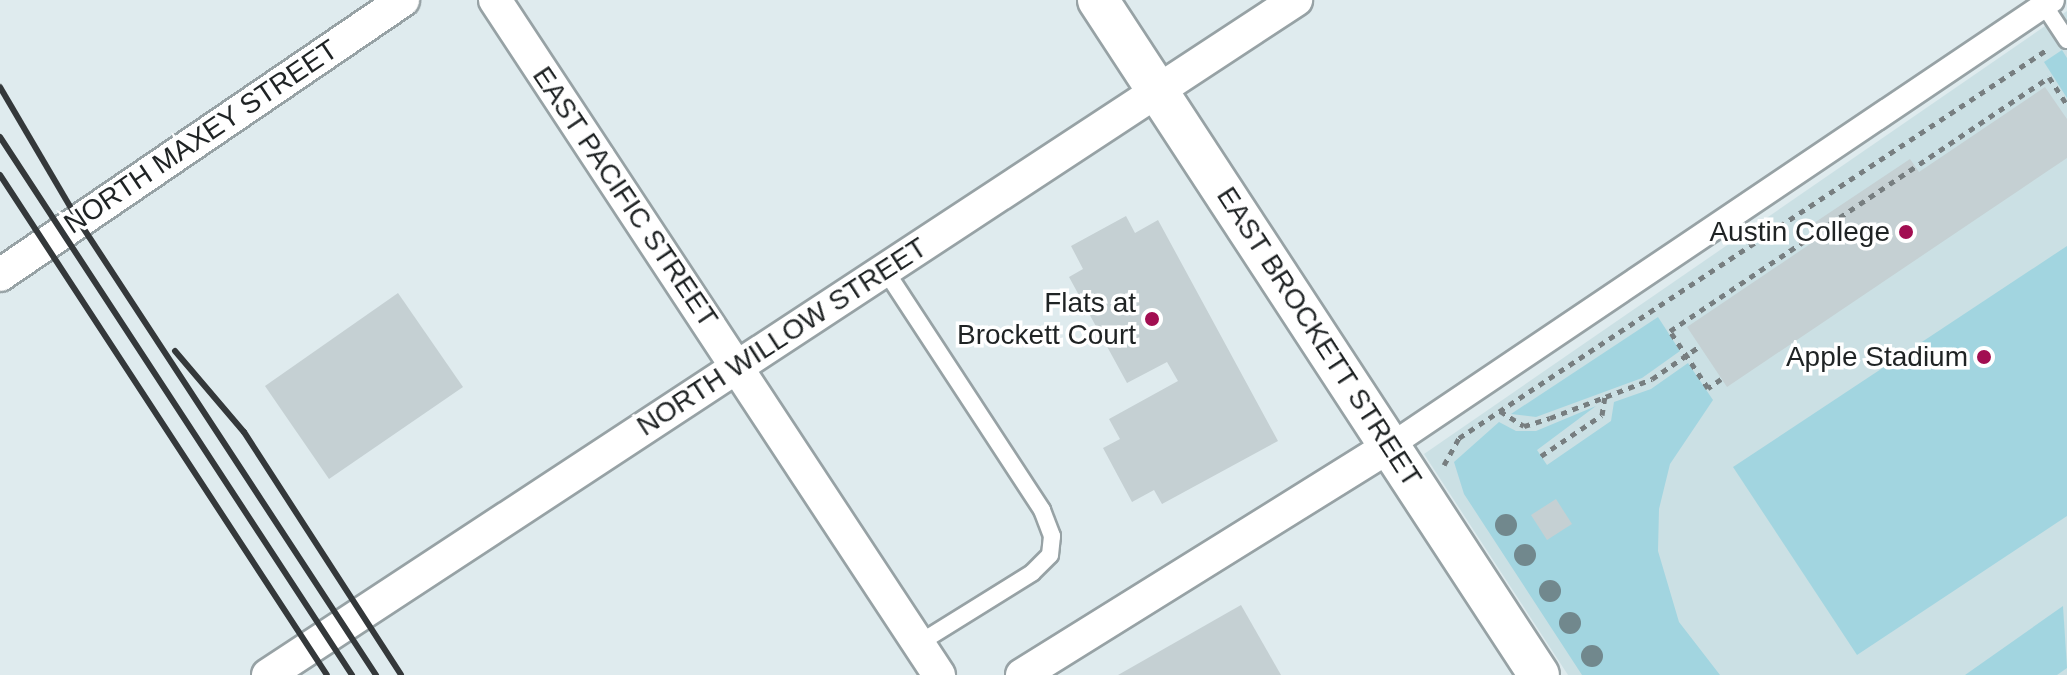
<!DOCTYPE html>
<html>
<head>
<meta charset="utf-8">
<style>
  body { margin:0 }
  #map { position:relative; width:2067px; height:675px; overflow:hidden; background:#dfebee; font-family:Helvetica,sans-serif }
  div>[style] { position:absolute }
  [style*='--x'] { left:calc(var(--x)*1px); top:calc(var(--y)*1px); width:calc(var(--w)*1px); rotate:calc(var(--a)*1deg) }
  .built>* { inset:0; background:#cbe0e4 }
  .green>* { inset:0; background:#a2d5e0 }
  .building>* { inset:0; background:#c5d0d3 }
  .path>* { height:5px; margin-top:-2.5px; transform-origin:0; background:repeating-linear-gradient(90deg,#777e80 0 6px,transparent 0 12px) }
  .roads { filter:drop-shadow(2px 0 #97a2a5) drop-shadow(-2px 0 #97a2a5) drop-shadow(0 2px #97a2a5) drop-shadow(0 -2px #97a2a5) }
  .service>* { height:16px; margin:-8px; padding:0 8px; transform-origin:8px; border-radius:8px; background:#fff }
  .pedestrian>* { height:24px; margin:-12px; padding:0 12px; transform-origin:12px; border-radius:12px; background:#fff }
  .minor>* { height:32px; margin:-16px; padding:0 16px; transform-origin:16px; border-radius:16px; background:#fff }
  .tertiary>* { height:40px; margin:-20px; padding:0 20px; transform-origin:20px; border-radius:20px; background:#fff }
  .rail>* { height:6px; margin:-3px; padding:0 3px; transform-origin:3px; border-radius:3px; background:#34383a }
  .trees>* { width:22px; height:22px; margin:-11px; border-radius:50%; background:#71888d }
  .dots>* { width:22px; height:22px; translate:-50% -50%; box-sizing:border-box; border:4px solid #fff; border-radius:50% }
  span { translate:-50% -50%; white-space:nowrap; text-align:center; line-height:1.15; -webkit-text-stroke:7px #fff; paint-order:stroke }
  .street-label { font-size:28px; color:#1f2324 }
  .poi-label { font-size:28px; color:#1f2324 }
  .right { translate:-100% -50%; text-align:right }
</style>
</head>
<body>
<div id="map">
  <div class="built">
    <i style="clip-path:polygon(2067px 11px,2067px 675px,1568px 675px,1424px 454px)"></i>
  </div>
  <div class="green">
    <i style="clip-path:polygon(2062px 50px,2067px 58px,2067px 98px,2044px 62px)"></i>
    <i style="clip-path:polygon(2067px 246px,2067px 516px,1857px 655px,1733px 467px)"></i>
    <i style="clip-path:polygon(1658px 317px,1680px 351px,1642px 378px,1536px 417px,1511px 414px)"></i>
    <i style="clip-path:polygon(1688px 363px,1713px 400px,1670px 464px,1659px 509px,1658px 551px,1679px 622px,1720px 675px,1582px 675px,1464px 494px,1454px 462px,1499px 422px,1516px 431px,1536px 431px,1596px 406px,1537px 450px,1547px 465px,1611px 421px,1614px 402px,1651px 389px)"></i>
    <i style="clip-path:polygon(2063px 606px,2067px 668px,2057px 675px,1965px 675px)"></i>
  </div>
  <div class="building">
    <i style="clip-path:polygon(2045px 87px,2067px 119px,2067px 158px,1727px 387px,1687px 327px,1819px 238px,1811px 225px,1910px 159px,1919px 172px)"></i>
    <i style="clip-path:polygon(1126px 216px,1135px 233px,1158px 220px,1278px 441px,1162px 504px,1154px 490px,1132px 502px,1103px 448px,1120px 439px,1109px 419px,1178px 381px,1167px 362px,1127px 383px,1069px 277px,1083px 269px,1071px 246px)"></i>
    <i style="clip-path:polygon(398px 293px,463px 387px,329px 479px,265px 386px)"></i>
    <i style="clip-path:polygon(1556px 499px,1572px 524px,1547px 540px,1531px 515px)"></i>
    <i style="clip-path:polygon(1241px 605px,1281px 675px,1118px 675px)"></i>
  </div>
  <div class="path">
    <i style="--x:1721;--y:379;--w:16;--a:145"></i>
    <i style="--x:1708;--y:388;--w:69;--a:-123.7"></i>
    <i style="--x:1670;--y:331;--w:456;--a:-33.8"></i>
    <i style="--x:2049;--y:77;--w:33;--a:57"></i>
    <i style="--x:1500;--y:411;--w:28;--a:32"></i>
    <i style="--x:1524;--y:426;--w:27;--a:-17"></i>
    <i style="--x:1550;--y:418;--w:109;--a:-20.9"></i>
    <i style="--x:1652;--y:379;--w:58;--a:-34.5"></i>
    <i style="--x:1541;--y:456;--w:73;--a:-33.9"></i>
    <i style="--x:1602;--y:415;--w:18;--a:-81"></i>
    <i style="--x:1444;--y:465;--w:31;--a:-61"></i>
    <i style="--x:1459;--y:438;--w:706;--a:-33.44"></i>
  </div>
  <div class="roads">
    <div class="service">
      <i style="--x:2044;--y:5;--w:42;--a:56.7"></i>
      <i style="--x:885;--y:270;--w:287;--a:56.8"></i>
      <i style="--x:1042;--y:510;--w:28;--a:69"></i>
      <i style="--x:1052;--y:536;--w:19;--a:96"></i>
      <i style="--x:1050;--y:555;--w:25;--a:135"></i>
      <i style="--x:1032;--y:573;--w:134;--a:148.1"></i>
    </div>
    <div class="pedestrian">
      <i style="--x:1390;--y:446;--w:798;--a:-33.97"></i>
    </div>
    <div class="minor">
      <i style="--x:495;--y:0;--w:808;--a:56.66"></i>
      <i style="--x:0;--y:275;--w:488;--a:-34.3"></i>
      <i style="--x:268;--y:675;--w:1230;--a:-33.29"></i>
      <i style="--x:1022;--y:675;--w:433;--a:-31.9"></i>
    </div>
    <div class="tertiary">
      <i style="--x:1098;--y:0;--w:806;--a:56.84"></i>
    </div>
  </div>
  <div class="rail">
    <i style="--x:0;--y:87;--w:154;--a:59.6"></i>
    <i style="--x:78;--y:220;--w:544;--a:56.78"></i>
    <i style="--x:0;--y:137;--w:643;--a:56.8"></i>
    <i style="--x:0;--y:175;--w:597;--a:56.82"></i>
    <i style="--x:175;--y:351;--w:106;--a:49.6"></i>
    <i style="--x:244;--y:432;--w:289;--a:57.1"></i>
  </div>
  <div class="trees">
    <i style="left:1506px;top:525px"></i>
    <i style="left:1525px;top:555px"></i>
    <i style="left:1550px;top:591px"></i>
    <i style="left:1570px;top:623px"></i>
    <i style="left:1592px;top:656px"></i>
  </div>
  <div class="dots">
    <i style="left:1906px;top:232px;background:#a20e51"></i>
    <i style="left:1152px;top:319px;background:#a20e51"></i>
    <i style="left:1984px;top:357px;background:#a20e51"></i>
  </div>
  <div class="street-label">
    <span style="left:201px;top:137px;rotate:-34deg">NORTH MAXEY STREET</span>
    <span style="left:625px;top:197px;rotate:56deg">EAST PACIFIC STREET</span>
    <span style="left:782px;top:337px;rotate:-33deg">NORTH WILLOW STREET</span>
    <span style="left:1319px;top:337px;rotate:57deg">EAST BROCKETT STREET</span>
  </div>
  <div class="poi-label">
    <span class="right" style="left:1890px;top:232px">Austin College</span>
    <span class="right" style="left:1136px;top:319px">Flats at<br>Brockett Court</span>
    <span class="right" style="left:1968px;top:357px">Apple Stadium</span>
  </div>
</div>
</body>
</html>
